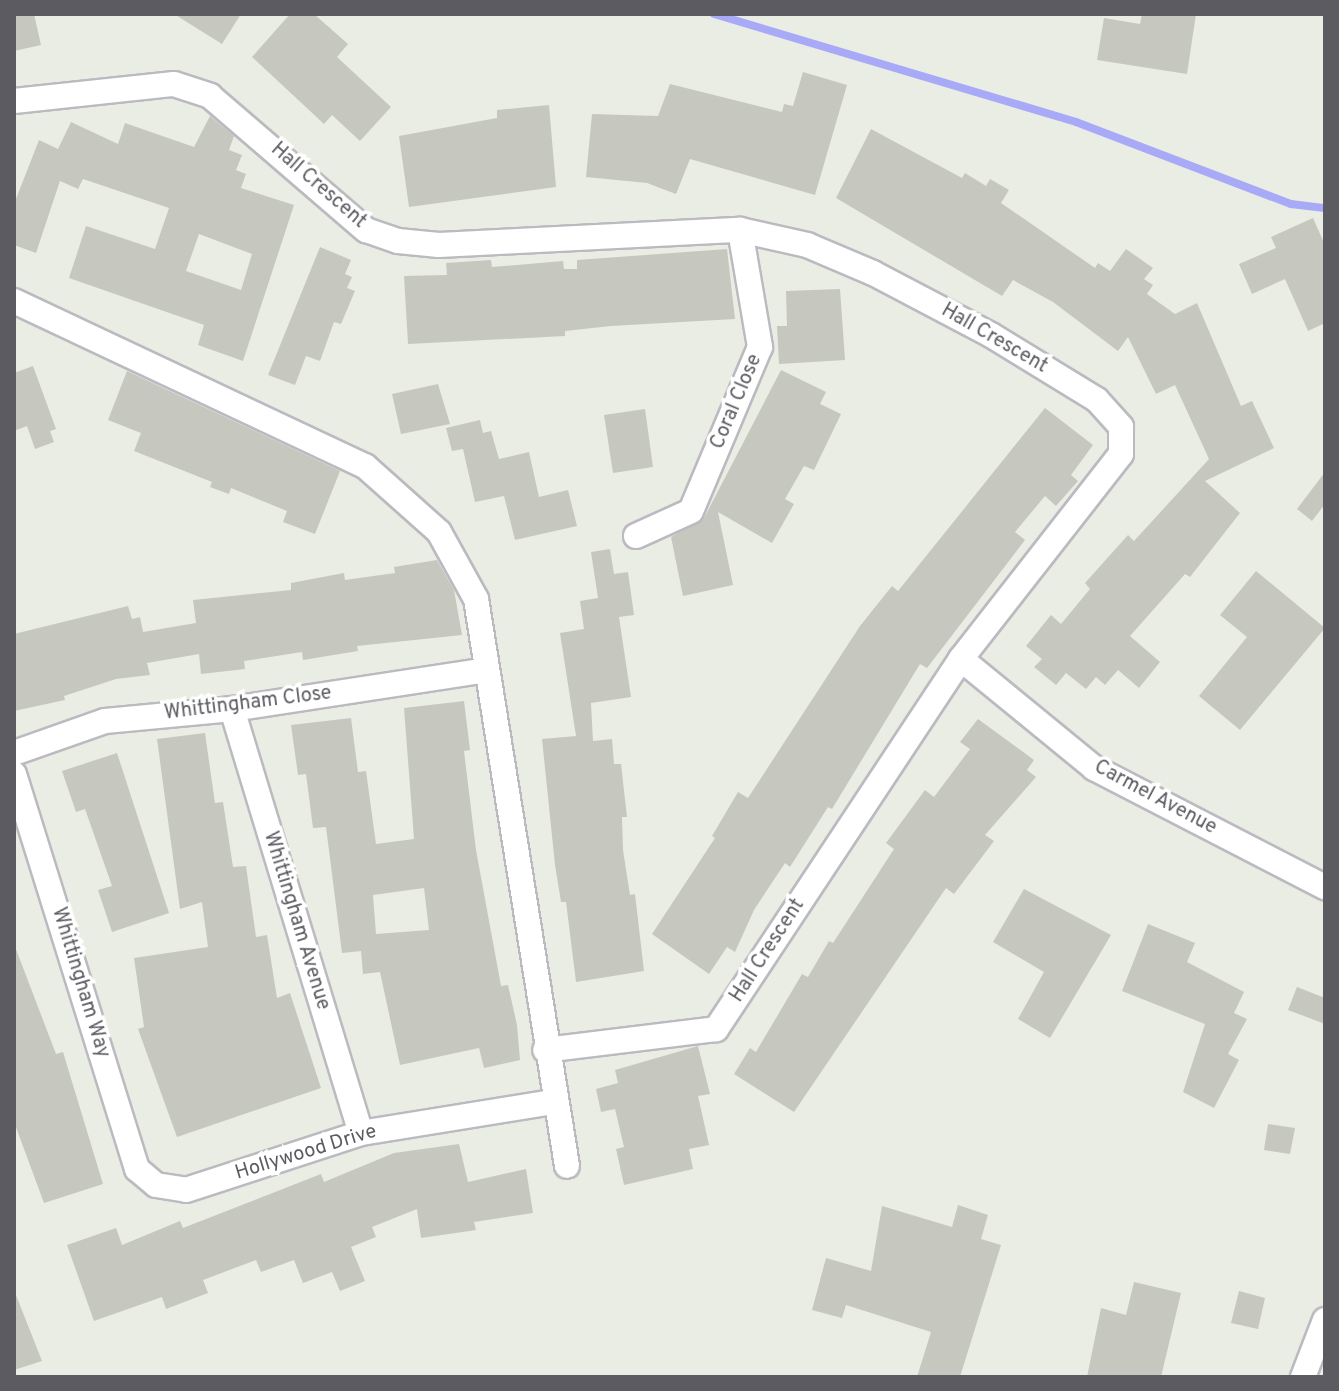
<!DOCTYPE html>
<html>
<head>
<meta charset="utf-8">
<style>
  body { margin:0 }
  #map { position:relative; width:1339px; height:1391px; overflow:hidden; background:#eaede3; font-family:Overpass,sans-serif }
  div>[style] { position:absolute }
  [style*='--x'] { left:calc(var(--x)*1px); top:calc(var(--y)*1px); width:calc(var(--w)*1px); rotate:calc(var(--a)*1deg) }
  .stream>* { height:8px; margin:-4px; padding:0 4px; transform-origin:4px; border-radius:4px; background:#a8aaf8 }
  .building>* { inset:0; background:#c6c8bf }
  .roads { filter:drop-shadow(2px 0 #bcbac0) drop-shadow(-2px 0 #bcbac0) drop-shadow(0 2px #bcbac0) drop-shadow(0 -2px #bcbac0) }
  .minor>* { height:24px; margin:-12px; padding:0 12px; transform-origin:12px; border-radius:12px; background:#fff }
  span { translate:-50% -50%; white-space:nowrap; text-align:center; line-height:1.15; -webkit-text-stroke:7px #fff; paint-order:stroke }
  .street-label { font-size:20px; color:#5c5b62 }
  .frame { position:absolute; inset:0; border:16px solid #5c5b62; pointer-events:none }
</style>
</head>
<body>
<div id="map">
  <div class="stream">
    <i style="--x:714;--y:14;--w:378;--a:16.6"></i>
    <i style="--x:1076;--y:122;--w:230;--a:20.9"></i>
    <i style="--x:1291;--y:204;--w:34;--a:7"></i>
  </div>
  <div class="building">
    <i style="clip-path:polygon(14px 14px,34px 14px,41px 45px,14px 51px)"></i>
    <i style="clip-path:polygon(174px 14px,241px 14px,222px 44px)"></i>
    <i style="clip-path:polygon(290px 14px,314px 14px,348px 44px,337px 57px,391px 107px,360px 141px,332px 115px,324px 124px,252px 57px)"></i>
    <i style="clip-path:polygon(1142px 14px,1196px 14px,1187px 74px,1097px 60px,1104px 18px,1140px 24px)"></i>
    <i style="clip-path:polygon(803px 72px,847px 85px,815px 195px,690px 159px,676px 194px,647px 183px,586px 177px,592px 114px,658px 116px,670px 84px,782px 112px,784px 104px,793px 106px)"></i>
    <i style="clip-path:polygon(549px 105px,556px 187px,409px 207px,399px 136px,497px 118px,497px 110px)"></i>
    <i style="clip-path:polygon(evenodd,210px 116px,234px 136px,229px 150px,242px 155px,236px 170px,246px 174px,241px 188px,294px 205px,243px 361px,198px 345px,204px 325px,69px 278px,86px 226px,155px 249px,169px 208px,83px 179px,78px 189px,60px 181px,36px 253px,14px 245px,14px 204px,39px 140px,58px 149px,71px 122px,118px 144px,125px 123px,194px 147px,210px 116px,199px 234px,252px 254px,241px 290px,186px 271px,199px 234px)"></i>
    <i style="clip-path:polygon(871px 129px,962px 178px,965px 173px,986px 186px,990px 179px,1009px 190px,1001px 203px,1095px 268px,1098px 263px,1110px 271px,1126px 249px,1153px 268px,1144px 279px,1153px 285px,1147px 294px,1175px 314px,1197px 303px,1241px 406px,1252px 401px,1274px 448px,1205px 481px,1240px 513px,1190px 577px,1185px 574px,1130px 636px,1160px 662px,1139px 688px,1118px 670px,1105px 685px,1096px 677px,1086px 689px,1066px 673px,1056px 685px,1034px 667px,1042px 659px,1026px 646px,1051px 615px,1061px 624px,1090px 589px,1085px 583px,1128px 535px,1134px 541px,1209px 459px,1175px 385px,1156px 394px,1128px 337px,1118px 351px,1053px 302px,1013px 280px,1002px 296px,836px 198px)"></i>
    <i style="clip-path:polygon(1313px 218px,1325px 245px,1325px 323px,1308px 331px,1285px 279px,1252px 294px,1239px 264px,1276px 248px,1271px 237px)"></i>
    <i style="clip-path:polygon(320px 247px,351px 260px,345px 274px,352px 277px,347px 288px,355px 291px,341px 324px,334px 322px,320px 361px,306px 356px,295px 385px,268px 375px)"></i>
    <i style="clip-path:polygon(727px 249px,735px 319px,611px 326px,565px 331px,565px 336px,408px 344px,404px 276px,447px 275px,446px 263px,491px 260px,492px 267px,563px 261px,564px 269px,577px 269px,577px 260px)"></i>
    <i style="clip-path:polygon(840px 289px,845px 360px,779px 364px,777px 326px,787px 326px,786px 291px)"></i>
    <i style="clip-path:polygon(33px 366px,56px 429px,50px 431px,54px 442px,35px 449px,27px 426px,14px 431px,14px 373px)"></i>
    <i style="clip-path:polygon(781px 370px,826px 392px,820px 404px,841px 414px,814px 470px,804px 466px,785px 499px,794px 504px,772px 543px,718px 512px,733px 585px,683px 596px,671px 537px,704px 518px)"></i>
    <i style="clip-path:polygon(127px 371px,340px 471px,315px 534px,283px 522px,287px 511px,231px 488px,229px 494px,210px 487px,212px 482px,134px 451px,141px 433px,108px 420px)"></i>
    <i style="clip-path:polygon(438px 384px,450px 424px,401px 434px,392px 394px)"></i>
    <i style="clip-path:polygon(1045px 408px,1093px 445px,1071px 475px,1078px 481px,1056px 506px,1045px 496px,1015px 532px,1025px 540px,927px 668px,920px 664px,832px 809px,828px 807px,790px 867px,785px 863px,754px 910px,735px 952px,727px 947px,709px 974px,652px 934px,715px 838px,712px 836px,738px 792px,748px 798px,860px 626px,892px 586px,898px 591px)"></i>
    <i style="clip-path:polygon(645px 409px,653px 467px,613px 473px,604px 415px)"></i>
    <i style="clip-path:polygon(480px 420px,483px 433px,491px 431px,499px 459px,529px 452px,539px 497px,568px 490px,577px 526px,515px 540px,504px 496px,475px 502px,463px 449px,452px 451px,446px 428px)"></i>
    <i style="clip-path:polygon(1325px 472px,1325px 504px,1312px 521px,1297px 509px)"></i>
    <i style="clip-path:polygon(610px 549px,614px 574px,628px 572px,634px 615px,619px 617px,631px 697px,591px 703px,593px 741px,612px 739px,614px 764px,621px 764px,627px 817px,622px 817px,623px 850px,630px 895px,635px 894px,644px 971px,576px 982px,566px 902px,561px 902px,555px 865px,542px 739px,576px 736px,560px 633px,584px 629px,580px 601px,598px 598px,591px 552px)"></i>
    <i style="clip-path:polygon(437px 560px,454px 590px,462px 635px,357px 646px,358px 651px,303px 660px,302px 652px,244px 661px,245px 669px,201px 674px,199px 654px,147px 663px,150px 675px,116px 679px,64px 696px,65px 700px,14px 711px,14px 634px,128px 606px,132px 619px,140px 617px,143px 632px,196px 623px,193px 600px,291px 590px,291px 583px,344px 573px,345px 580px,395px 573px,394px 567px)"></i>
    <i style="clip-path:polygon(1256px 571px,1325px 628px,1240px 730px,1199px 696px,1247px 637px,1220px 615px)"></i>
    <i style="clip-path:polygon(evenodd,464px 701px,470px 750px,464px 751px,476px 850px,501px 986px,508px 985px,517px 1025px,520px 1060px,484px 1068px,479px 1048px,400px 1065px,380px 972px,363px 974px,361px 951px,342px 953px,326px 827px,313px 828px,306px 774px,298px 775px,291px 725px,351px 718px,358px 772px,366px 771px,376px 844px,414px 839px,404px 708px,464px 701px,424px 888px,429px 930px,376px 934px,373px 895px,424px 888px)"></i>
    <i style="clip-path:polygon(978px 719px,1034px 760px,1027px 770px,1036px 777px,985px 835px,994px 841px,954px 894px,946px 888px,794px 1112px,734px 1074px,750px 1048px,756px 1052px,802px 974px,808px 977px,829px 941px,833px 943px,894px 849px,886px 843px,925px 790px,934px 797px,970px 749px,960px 742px)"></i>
    <i style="clip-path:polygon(205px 733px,215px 803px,223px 802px,233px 867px,246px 866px,256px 937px,267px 935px,277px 998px,290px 993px,321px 1088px,177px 1137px,138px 1029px,144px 1027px,134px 958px,208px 947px,202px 902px,180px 909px,157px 739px)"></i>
    <i style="clip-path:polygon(117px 753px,169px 913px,112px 932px,98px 890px,112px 886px,85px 809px,76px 812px,62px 771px)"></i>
    <i style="clip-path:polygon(1024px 889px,1111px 935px,1050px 1038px,1018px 1019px,1044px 972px,993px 942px)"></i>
    <i style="clip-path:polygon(1148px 924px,1195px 943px,1187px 962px,1244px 992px,1234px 1013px,1247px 1019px,1228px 1054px,1239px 1060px,1214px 1108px,1183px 1092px,1205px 1024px,1122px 991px)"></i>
    <i style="clip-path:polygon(14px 944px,56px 1054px,63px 1052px,103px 1184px,44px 1203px,14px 1122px)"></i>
    <i style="clip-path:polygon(1297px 987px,1325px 998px,1325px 1024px,1288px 1010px)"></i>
    <i style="clip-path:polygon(698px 1046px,710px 1094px,698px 1096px,709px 1145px,689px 1149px,693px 1169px,624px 1185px,616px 1149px,624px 1147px,615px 1109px,601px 1112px,596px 1089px,618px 1083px,615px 1070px)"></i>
    <i style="clip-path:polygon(1268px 1124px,1295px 1128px,1290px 1154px,1264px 1150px)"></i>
    <i style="clip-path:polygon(459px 1144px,468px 1182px,526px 1169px,533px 1213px,474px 1222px,476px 1230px,421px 1238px,417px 1209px,372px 1227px,376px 1237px,351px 1247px,365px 1281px,340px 1291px,332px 1272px,303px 1283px,294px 1260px,261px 1272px,256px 1260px,203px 1280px,208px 1293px,166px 1309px,162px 1297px,94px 1321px,67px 1245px,116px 1228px,122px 1245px,180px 1221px,183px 1228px,321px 1174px,324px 1182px,394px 1153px)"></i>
    <i style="clip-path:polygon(958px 1205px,988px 1215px,981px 1239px,1001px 1245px,960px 1377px,917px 1377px,931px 1332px,846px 1305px,842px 1318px,812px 1310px,826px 1258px,871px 1271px,882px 1206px,952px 1227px)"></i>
    <i style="clip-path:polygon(1134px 1282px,1181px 1293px,1161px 1377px,1087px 1377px,1101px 1308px,1126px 1315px)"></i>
    <i style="clip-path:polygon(14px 1290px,42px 1361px,14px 1370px)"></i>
    <i style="clip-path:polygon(1239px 1291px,1265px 1298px,1258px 1329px,1231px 1323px)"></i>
  </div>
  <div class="roads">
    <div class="minor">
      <i style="--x:14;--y:101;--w:161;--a:-6.1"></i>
      <i style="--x:174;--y:84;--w:38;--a:18"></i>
      <i style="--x:210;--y:96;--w:206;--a:40.7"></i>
      <i style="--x:366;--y:230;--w:34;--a:19"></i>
      <i style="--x:398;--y:241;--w:41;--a:5.6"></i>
      <i style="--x:439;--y:245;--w:301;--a:-2.9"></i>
      <i style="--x:740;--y:230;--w:69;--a:12.6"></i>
      <i style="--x:807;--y:245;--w:72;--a:23"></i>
      <i style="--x:873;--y:273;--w:133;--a:27.7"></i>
      <i style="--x:991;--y:335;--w:124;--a:31.5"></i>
      <i style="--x:1097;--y:400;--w:36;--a:48"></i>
      <i style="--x:1121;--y:427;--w:27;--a:90"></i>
      <i style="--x:1121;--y:454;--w:260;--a:128"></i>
      <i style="--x:961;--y:659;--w:444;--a:123.5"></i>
      <i style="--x:716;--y:1029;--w:172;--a:173"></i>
      <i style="--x:14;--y:301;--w:388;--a:25.2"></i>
      <i style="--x:365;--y:466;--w:99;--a:41.7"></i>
      <i style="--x:439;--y:532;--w:77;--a:61.1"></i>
      <i style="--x:476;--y:599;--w:574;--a:80.88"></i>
      <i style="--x:636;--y:536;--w:60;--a:-24.4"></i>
      <i style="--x:691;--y:511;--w:178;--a:-67.2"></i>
      <i style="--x:760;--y:347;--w:119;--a:-99.7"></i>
      <i style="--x:961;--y:659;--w:172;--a:39.3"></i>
      <i style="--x:1094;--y:768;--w:260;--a:27.3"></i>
      <i style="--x:232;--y:709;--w:443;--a:73.1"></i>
      <i style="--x:14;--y:753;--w:96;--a:-19.4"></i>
      <i style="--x:105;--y:721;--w:128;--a:-5.4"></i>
      <i style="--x:232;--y:709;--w:257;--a:-8.7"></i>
      <i style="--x:14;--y:774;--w:414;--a:72.7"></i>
      <i style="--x:137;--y:1169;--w:25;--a:40"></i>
      <i style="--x:156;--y:1185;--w:30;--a:9"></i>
      <i style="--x:186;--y:1190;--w:184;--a:-18"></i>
      <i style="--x:361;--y:1133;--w:194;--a:-9.2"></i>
      <i style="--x:1303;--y:1377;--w:61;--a:-68.9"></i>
    </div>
  </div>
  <div class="street-label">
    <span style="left:318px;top:186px;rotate:41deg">Hall Crescent</span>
    <span style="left:994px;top:339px;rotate:30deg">Hall Crescent</span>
    <span style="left:737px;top:402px;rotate:-67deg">Coral Close</span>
    <span style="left:248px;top:704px;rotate:-7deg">Whittingham Close</span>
    <span style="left:1155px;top:798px;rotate:28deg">Carmel Avenue</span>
    <span style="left:296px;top:921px;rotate:73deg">Whittingham Avenue</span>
    <span style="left:768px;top:951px;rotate:-57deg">Hall Crescent</span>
    <span style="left:80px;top:983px;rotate:73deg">Whittingham Way</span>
    <span style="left:306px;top:1153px;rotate:-17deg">Hollywood Drive</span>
  </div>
  <div class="frame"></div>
</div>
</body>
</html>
